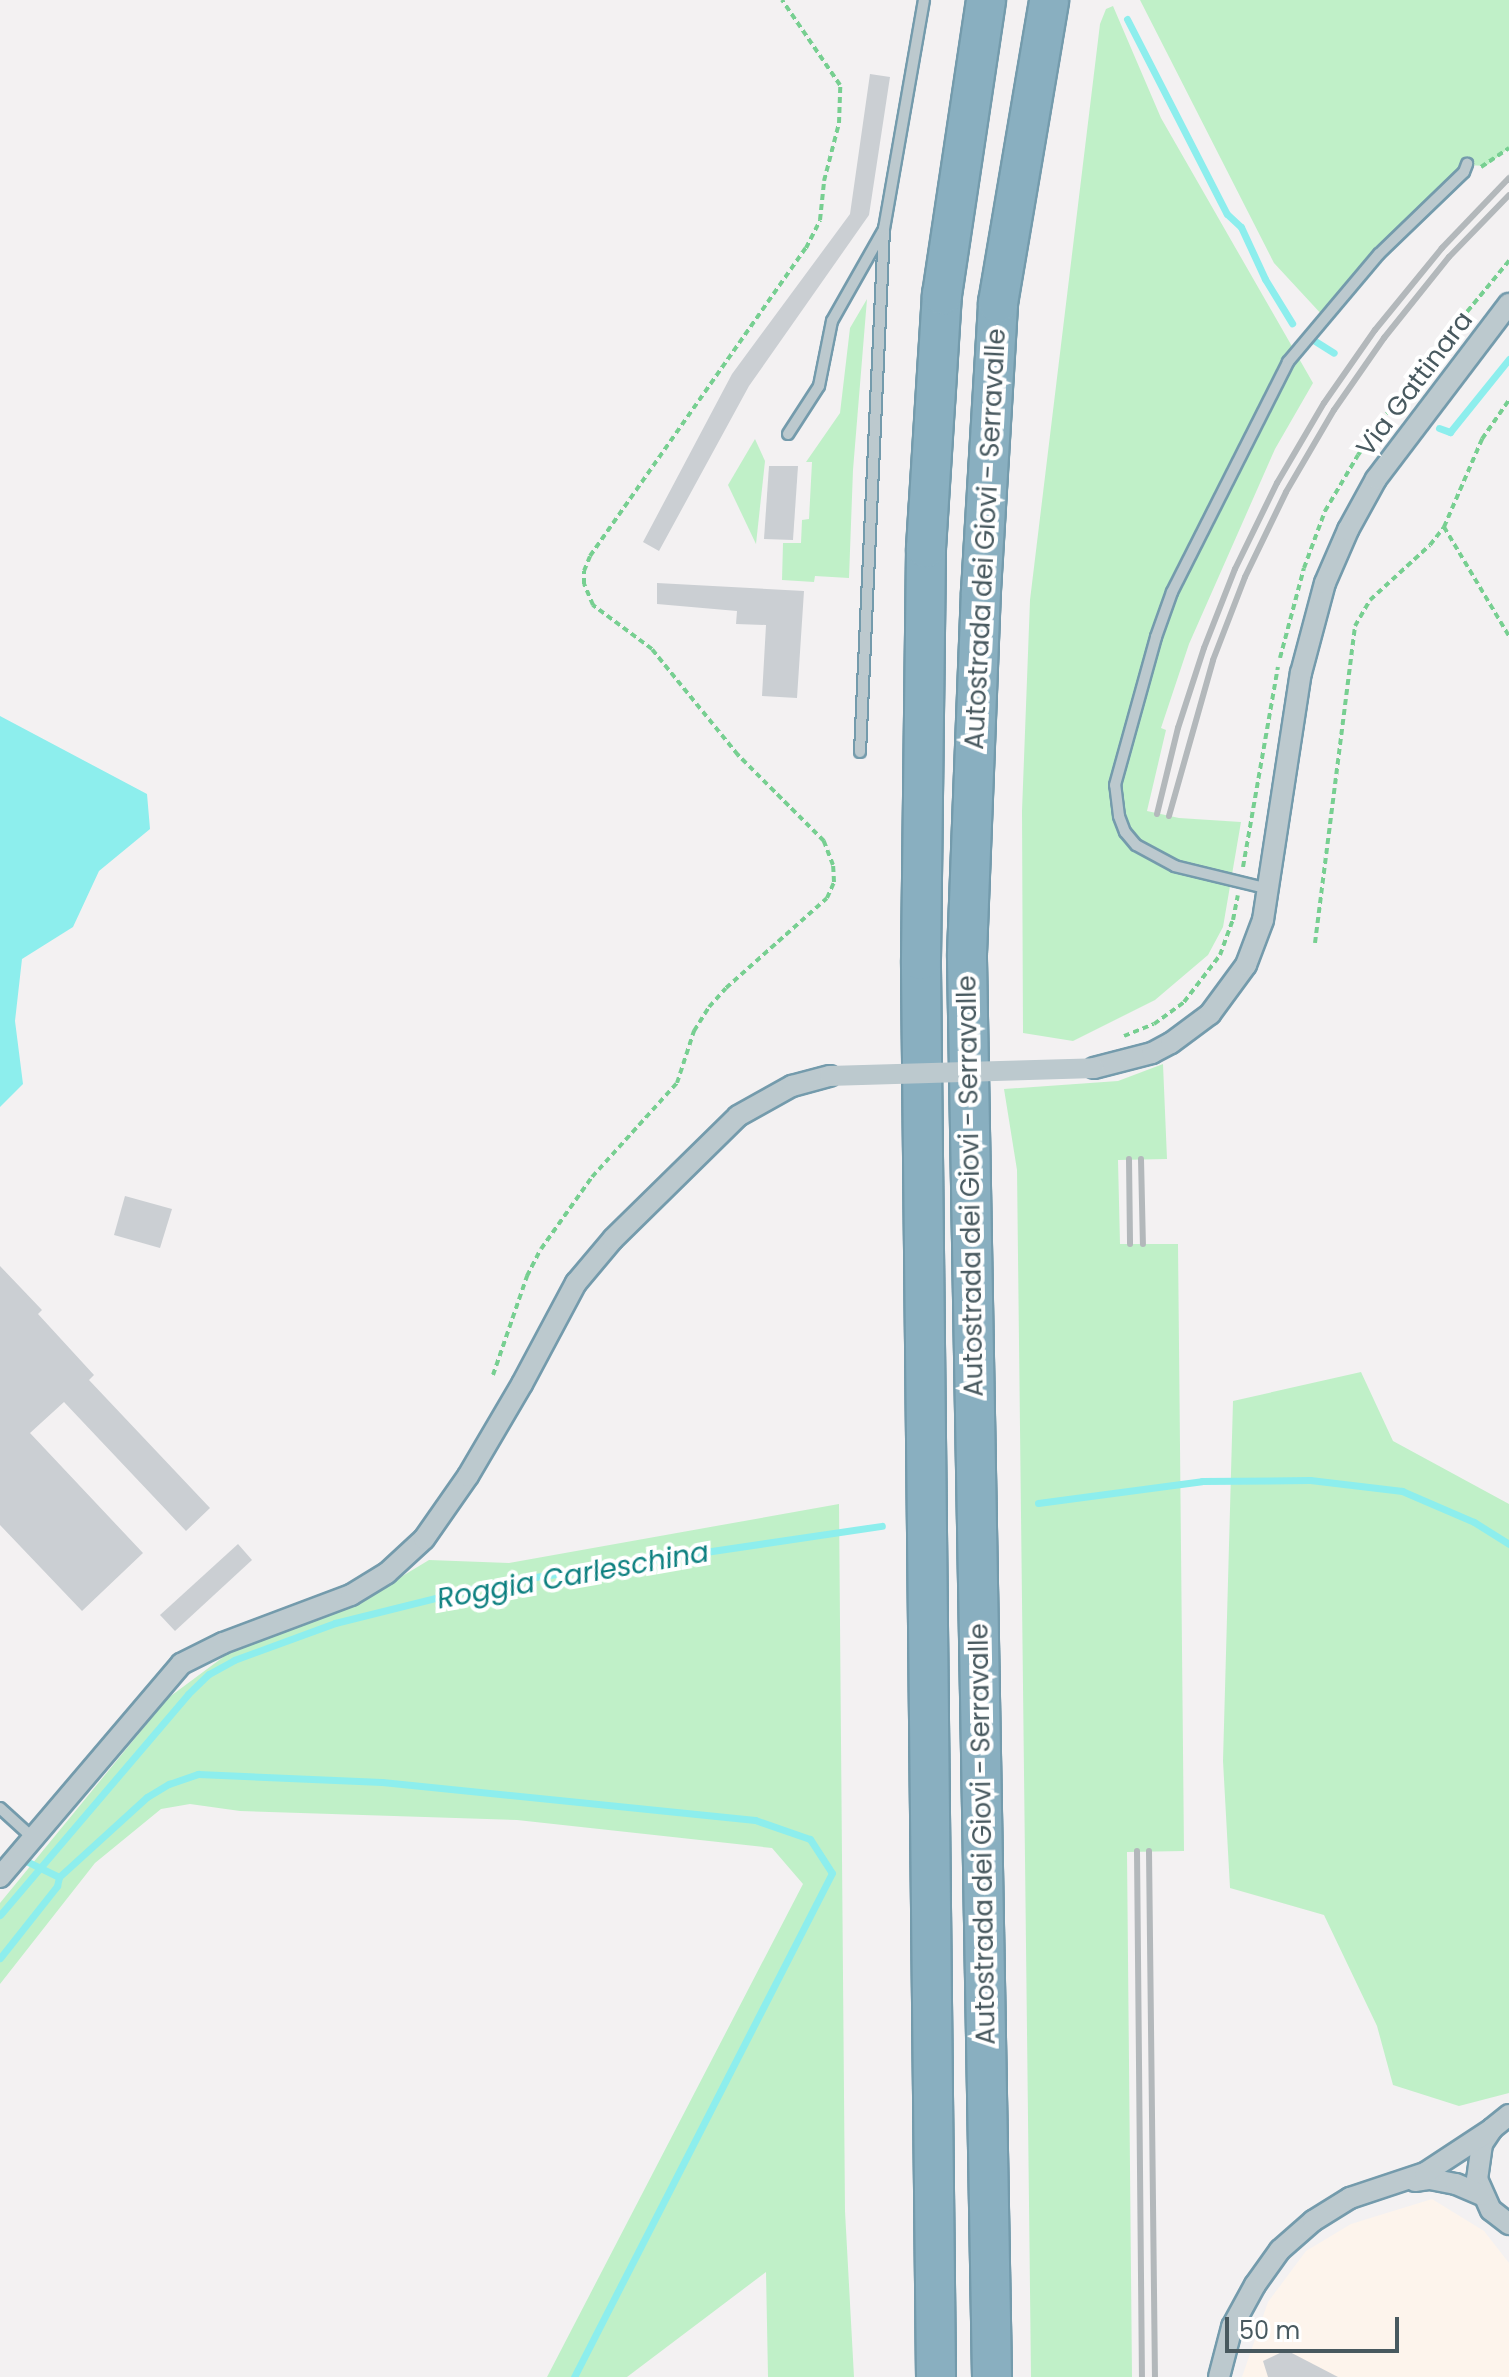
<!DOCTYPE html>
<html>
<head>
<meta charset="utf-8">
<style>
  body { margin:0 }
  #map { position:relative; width:1509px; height:2377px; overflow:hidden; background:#f3f1f2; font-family:Poppins,sans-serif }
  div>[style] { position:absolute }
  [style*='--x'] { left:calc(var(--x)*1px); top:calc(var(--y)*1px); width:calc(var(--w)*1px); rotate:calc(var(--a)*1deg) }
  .commercial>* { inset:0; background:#fdf4ec }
  .green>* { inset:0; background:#c0f0c8 }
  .water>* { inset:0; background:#8deeed }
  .stream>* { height:7px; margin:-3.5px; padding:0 3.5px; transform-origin:3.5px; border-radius:3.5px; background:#8deeed }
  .building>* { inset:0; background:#cbcfd3 }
  .path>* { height:4px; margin-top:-2px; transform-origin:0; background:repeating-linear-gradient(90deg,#77cf91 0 6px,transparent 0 10px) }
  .roads { filter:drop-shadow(2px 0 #749bac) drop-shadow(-2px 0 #749bac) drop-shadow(0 2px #749bac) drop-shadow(0 -2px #749bac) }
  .service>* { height:10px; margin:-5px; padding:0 5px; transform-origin:5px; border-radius:5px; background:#bcc9ce }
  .minor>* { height:20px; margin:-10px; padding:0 10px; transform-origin:10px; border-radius:10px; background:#bcc9ce }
  .motorway>* { height:38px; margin:-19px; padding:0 19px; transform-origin:19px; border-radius:19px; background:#89afc0 }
  .rail>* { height:6px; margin:-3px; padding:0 3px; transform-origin:3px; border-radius:3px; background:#b3b8bb }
  .minor-bridge>* { height:20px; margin:-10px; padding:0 10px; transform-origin:10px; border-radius:10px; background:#bcc9ce }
  span { translate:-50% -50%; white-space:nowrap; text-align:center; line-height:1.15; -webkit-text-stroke:8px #fff; paint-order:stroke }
  .street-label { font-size:26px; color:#48595f }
  .water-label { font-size:28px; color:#0d8080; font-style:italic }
  .scale { position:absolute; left:1225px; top:2317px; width:174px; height:36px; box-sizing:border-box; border:4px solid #48595f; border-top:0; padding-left:10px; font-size:24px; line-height:28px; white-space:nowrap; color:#48595f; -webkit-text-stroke:6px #fff; paint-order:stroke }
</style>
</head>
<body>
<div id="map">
  <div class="commercial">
    <i style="clip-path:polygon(1432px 2199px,1484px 2231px,1509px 2263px,1509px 2377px,1242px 2377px,1268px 2302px,1306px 2251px,1351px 2224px)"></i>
  </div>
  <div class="green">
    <i style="clip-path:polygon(1140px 0,1509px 0,1509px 148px,1486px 166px,1467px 165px,1324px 317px,1274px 263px)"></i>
    <i style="clip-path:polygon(1113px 6px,1161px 118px,1313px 383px,1275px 449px,1189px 644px,1161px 728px,1166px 730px,1147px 811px,1179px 818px,1241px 822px,1223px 927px,1208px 955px,1155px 1000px,1073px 1041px,1023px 1033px,1022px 811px,1030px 600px,1100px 24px,1106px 9px)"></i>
    <i style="clip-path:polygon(867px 299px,853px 470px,849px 578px,815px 576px,814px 582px,782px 580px,783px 543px,801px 543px,802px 520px,809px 519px,812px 462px,806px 462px,840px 413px,850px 328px)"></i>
    <i style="clip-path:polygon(755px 439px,765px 461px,756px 544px,728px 485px)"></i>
    <i style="clip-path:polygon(1163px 1064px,1167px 1159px,1118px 1160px,1120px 1244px,1178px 1244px,1184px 1851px,1127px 1852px,1132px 2377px,1031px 2377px,1017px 1170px,1004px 1089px,1118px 1081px)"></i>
    <i style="clip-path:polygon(1361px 1372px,1393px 1441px,1509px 1504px,1509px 2093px,1459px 2106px,1393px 2085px,1377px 2026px,1324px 1915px,1230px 1888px,1223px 1761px,1233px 1401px)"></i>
    <i style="clip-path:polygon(839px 1504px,845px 2211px,854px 2377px,768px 2377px,766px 2272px,627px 2377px,547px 2377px,803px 1884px,772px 1848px,517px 1820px,240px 1811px,190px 1804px,161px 1809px,95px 1863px,0 1984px,0 1903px,168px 1698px,230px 1652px,356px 1604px,429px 1560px,509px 1563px)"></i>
  </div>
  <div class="water">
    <i style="clip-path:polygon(0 716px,147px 794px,150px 829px,99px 871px,73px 927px,22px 959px,15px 1021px,23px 1084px,0 1107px)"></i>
  </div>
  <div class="stream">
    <i style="--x:1127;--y:19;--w:219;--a:62.9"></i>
    <i style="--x:1227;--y:214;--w:19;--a:43"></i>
    <i style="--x:1241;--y:227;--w:57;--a:65.2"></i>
    <i style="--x:1265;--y:279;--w:52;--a:58.5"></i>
    <i style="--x:1315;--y:341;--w:22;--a:32"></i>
    <i style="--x:1439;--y:428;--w:12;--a:20"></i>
    <i style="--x:1450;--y:432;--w:94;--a:-51.1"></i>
    <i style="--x:1038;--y:1503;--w:165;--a:-7.6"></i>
    <i style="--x:1202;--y:1481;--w:108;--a:-0.5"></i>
    <i style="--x:1310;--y:1480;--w:93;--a:6.8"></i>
    <i style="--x:1402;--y:1491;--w:78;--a:23.3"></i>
    <i style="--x:1474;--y:1522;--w:41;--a:32.2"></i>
    <i style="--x:59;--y:1877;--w:119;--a:-42.3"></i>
    <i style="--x:147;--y:1797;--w:26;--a:-31"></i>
    <i style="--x:169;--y:1784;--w:31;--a:-19"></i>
    <i style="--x:198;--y:1774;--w:184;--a:2.5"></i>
    <i style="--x:382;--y:1782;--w:375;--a:5.8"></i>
    <i style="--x:755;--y:1820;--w:58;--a:19.1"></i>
    <i style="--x:810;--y:1839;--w:40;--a:57.1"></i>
    <i style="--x:832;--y:1873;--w:566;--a:117.11"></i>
    <i style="--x:0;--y:1915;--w:290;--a:-49.6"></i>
    <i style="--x:188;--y:1694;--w:29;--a:-44"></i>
    <i style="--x:209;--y:1674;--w:29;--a:-29"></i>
    <i style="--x:234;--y:1660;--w:108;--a:-20.1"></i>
    <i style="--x:335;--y:1623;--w:165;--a:-14"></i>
    <i style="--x:495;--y:1583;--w:391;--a:-8.4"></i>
    <i style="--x:0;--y:1958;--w:92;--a:-51.6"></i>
    <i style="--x:57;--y:1886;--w:9;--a:-77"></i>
    <i style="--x:59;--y:1877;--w:37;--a:-154"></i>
  </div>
  <div class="building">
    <i style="clip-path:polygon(870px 74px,890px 77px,869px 215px,749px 386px,659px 551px,643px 542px,732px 374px,850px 214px)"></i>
    <i style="clip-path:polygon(769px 466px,798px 466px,793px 540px,764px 539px)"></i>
    <i style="clip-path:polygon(657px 583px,804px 591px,797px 698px,762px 696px,766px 625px,736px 624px,737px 611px,657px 604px)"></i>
    <i style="clip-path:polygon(125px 1196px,172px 1209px,160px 1248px,114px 1235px)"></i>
    <i style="clip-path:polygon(0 1266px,42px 1310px,38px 1314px,94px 1375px,89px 1380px,210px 1508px,186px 1531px,64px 1402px,30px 1433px,143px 1553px,82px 1611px,0 1525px)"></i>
    <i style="clip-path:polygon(238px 1544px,252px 1560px,175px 1631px,160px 1615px)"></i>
    <i style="clip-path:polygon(1286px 2350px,1338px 2377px,1268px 2377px,1263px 2361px)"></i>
  </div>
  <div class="path">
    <i style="--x:1481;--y:167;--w:34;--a:-34"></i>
    <i style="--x:1444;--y:527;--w:127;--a:59.2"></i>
    <i style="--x:1280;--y:658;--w:93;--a:-75.1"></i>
    <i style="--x:1304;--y:568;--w:61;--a:-69.8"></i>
    <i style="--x:1325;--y:511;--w:65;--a:-59.5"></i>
    <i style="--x:1358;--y:455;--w:90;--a:-54.9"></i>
    <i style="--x:1410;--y:381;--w:156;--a:-50.5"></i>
    <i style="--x:1243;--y:867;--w:203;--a:-80.1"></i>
    <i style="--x:1315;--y:943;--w:320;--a:-82.8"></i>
    <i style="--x:1355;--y:626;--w:30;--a:-60"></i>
    <i style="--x:1370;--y:600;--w:81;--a:-42.5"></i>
    <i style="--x:1430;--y:545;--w:23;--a:-52"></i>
    <i style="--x:1444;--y:527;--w:96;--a:-66.6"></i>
    <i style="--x:1482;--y:439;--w:47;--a:-55.3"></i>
    <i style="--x:1124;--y:1036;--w:32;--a:-22"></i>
    <i style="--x:1154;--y:1024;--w:37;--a:-36"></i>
    <i style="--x:1184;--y:1002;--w:59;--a:-52.5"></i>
    <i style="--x:1220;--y:955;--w:37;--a:-70"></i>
    <i style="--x:1233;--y:920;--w:25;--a:-79"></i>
    <i style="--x:493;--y:1375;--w:105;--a:-71"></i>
    <i style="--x:527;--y:1276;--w:30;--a:-63"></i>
    <i style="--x:541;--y:1249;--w:88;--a:-54.7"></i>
    <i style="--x:592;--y:1177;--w:127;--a:-47.9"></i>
    <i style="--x:677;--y:1083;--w:55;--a:-71.9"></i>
    <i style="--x:694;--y:1031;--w:28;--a:-58"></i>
    <i style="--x:709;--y:1007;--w:25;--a:-48"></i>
    <i style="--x:726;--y:988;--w:135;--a:-41.7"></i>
    <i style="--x:827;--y:898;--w:17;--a:-66"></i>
    <i style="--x:834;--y:882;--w:17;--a:-93"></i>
    <i style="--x:833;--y:865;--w:26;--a:-111"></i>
    <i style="--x:824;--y:841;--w:122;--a:-135"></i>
    <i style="--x:738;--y:755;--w:136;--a:-129.1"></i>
    <i style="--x:652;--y:649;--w:74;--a:-143.3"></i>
    <i style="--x:593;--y:605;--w:23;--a:-113"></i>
    <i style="--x:584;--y:584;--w:13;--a:-90"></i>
    <i style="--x:584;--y:571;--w:16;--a:-68"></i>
    <i style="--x:590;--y:556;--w:376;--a:-55"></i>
    <i style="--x:806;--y:248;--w:31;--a:-63"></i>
    <i style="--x:820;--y:220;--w:39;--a:-84"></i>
    <i style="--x:824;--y:181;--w:60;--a:-75.5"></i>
    <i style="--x:839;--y:123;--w:38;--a:-88"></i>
    <i style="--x:840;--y:85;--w:103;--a:-124.3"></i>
  </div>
  <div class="roads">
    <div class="service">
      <i style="--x:788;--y:434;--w:57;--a:-57.1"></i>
      <i style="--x:819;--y:386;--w:66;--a:-78.7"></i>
      <i style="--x:832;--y:321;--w:103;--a:-60.5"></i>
      <i style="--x:860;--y:752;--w:524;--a:-87.37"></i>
      <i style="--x:884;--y:229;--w:232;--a:-80.1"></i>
      <i style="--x:1269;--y:889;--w:97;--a:-166.3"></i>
      <i style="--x:1175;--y:866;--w:44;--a:-151.7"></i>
      <i style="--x:1136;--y:845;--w:17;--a:-130"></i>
      <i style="--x:1125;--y:832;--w:17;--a:-111"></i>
      <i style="--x:1119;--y:816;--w:31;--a:-97"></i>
      <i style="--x:1115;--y:785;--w:154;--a:-74.5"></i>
      <i style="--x:1156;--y:637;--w:48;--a:-70.4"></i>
      <i style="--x:1172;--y:592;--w:258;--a:-63.2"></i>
      <i style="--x:1288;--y:362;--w:141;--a:-49.9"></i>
      <i style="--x:1379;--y:254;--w:118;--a:-44"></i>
      <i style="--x:1464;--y:172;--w:9;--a:-69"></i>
      <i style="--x:0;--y:1808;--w:45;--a:42.3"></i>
    </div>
    <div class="minor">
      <i style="--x:1094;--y:1068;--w:60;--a:-14.5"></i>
      <i style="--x:1152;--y:1053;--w:21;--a:-28"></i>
      <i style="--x:1171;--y:1043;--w:49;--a:-36.6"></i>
      <i style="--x:1210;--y:1014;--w:61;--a:-53.7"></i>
      <i style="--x:1246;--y:965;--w:48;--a:-69.3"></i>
      <i style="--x:1263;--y:920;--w:250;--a:-81.3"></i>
      <i style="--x:1301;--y:673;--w:93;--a:-75.1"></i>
      <i style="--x:1325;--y:583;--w:58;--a:-66.5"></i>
      <i style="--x:1348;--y:530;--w:58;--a:-61.2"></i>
      <i style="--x:1376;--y:479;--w:220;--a:-52.8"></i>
      <i style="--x:0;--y:1877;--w:280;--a:-49.6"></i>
      <i style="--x:181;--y:1664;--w:47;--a:-26.6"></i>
      <i style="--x:223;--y:1643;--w:137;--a:-20.6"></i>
      <i style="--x:351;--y:1595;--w:42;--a:-31.4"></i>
      <i style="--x:387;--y:1573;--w:50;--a:-42.6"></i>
      <i style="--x:424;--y:1539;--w:77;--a:-55.1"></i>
      <i style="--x:468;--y:1476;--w:107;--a:-59.6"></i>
      <i style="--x:522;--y:1384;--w:115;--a:-61.9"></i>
      <i style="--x:576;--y:1283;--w:57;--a:-49.9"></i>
      <i style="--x:613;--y:1239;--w:175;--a:-44.5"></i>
      <i style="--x:738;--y:1116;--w:62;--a:-29.1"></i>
      <i style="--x:792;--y:1086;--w:39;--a:-15"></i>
      <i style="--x:1509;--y:2115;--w:22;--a:141"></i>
      <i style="--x:1492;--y:2129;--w:18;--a:124"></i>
      <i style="--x:1482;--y:2144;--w:35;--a:98"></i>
      <i style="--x:1477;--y:2179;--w:34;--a:66"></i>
      <i style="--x:1491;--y:2210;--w:23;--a:38"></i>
      <i style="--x:1415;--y:2181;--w:15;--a:-8"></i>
      <i style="--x:1430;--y:2179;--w:26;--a:11"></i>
      <i style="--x:1456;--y:2184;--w:28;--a:23"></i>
      <i style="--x:1219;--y:2377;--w:52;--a:-75.4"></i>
      <i style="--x:1232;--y:2327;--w:48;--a:-61.3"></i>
      <i style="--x:1255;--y:2285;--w:43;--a:-54.5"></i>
      <i style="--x:1280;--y:2250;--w:44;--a:-41.3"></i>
      <i style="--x:1313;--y:2221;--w:44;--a:-31.9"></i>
      <i style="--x:1350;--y:2198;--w:79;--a:-18.4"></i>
      <i style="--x:1425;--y:2173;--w:80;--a:-33.3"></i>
    </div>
    <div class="motorway">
      <i style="--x:936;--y:2377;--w:1417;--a:-90.61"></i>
      <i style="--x:921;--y:960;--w:412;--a:-89.3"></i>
      <i style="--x:926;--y:548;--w:254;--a:-86.4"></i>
      <i style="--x:942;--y:295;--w:298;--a:-81.5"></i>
      <i style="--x:992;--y:2377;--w:1423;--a:-91.01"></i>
      <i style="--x:967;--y:954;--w:363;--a:-87.8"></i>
      <i style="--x:981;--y:591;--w:289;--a:-86.6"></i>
      <i style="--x:998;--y:303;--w:307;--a:-80.4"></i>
    </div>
  </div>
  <div class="rail">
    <i style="--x:1157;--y:814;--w:89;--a:-76.3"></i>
    <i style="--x:1178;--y:728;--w:84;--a:-72"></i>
    <i style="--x:1204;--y:648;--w:85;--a:-68.6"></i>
    <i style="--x:1235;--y:569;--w:96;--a:-64"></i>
    <i style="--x:1277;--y:483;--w:93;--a:-59.6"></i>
    <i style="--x:1324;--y:403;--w:89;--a:-55.1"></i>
    <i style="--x:1375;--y:330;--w:106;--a:-50.7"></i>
    <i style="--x:1442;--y:248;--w:97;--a:-46.3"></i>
    <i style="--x:1169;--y:816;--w:162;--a:-74.2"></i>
    <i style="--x:1213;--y:660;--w:89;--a:-68.9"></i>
    <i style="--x:1245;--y:577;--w:94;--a:-64.2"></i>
    <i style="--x:1286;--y:492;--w:95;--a:-59.7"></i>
    <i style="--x:1334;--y:410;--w:88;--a:-55.2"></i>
    <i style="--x:1384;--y:338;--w:104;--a:-51.3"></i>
    <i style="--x:1449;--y:257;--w:86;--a:-45.9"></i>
    <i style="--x:1129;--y:1159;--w:85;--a:89.3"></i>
    <i style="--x:1141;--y:1159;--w:85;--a:88.7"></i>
    <i style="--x:1137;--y:1851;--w:526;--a:89.46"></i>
    <i style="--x:1149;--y:1851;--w:526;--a:89.35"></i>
  </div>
  <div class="minor-bridge">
    <i style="--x:830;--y:1076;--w:264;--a:-1.7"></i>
  </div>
  <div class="street-label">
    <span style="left:1415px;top:384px;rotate:-53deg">Via Gattinara</span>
    <span style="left:986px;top:539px;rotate:-87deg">Autostrada dei Giovi - Serravalle</span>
    <span style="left:971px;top:1186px;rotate:-91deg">Autostrada dei Giovi - Serravalle</span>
    <span style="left:983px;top:1834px;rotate:-91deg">Autostrada dei Giovi - Serravalle</span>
  </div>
  <div class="water-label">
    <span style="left:573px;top:1576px;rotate:-10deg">Roggia Carleschina</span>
  </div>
  <div class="scale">50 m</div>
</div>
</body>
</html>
